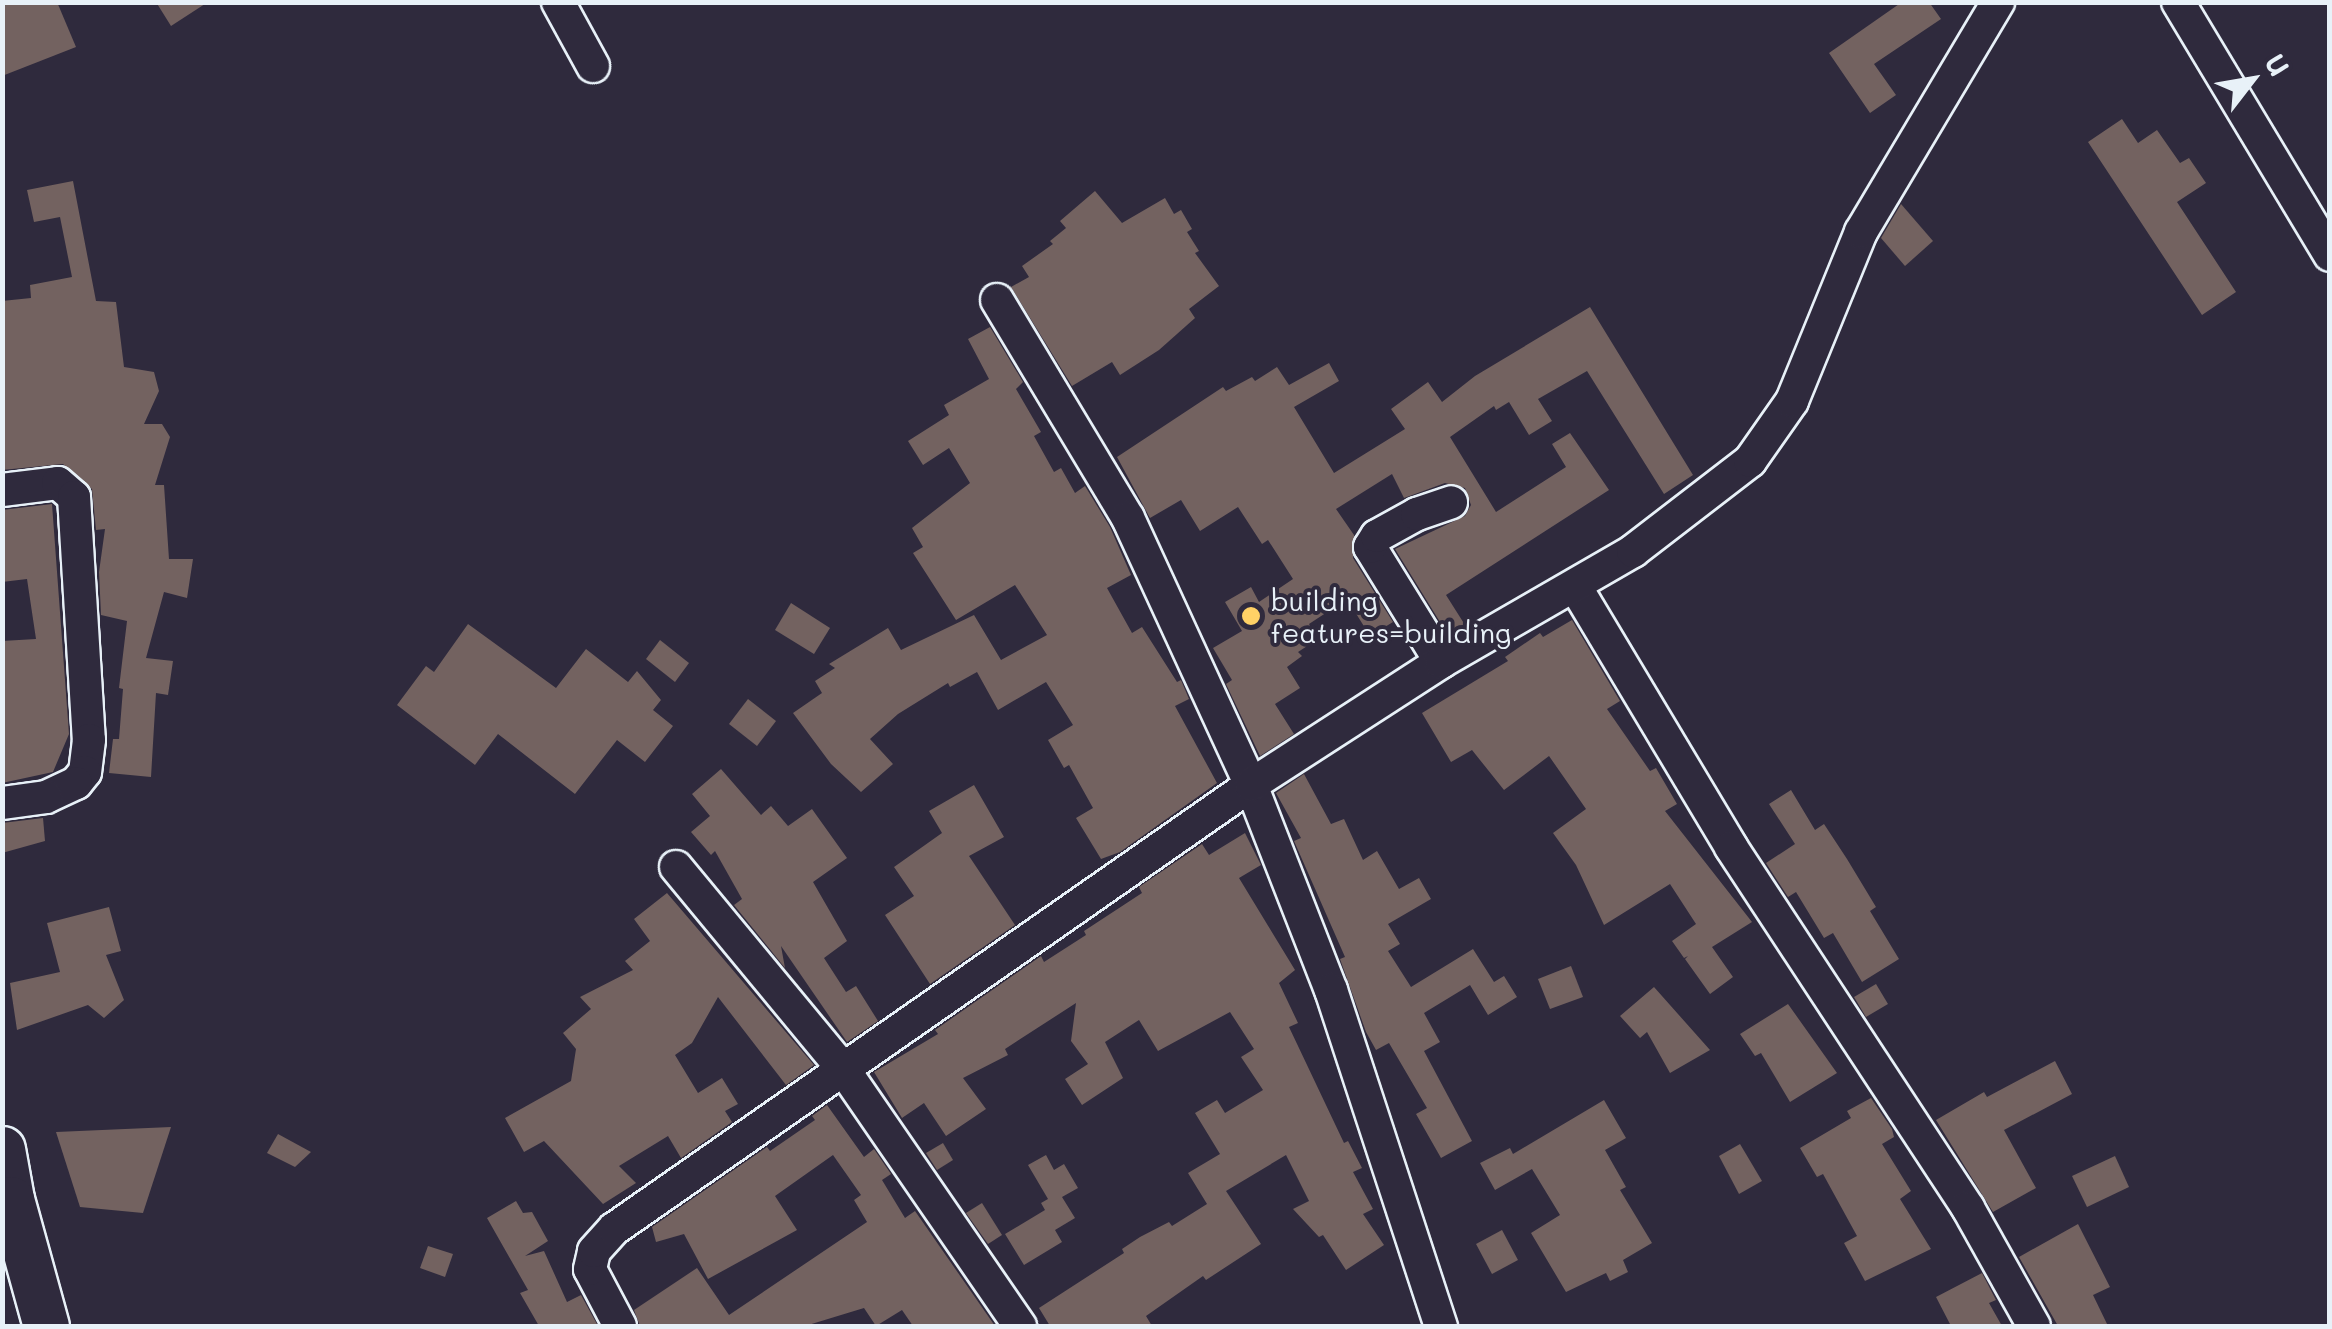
<!DOCTYPE html>
<html>
<head>
<meta charset="utf-8">
<style>
  body { margin:0 }
  #map { position:relative; width:2332px; height:1329px; overflow:hidden; background:#2f2a3d; font-family:Mali,sans-serif }
  div>[style] { position:absolute }
  [style*='--x'] { left:calc(var(--x)*1px); top:calc(var(--y)*1px); width:calc(var(--w)*1px); rotate:calc(var(--a)*1deg) }
  .building>* { inset:0; background:#736260 }
  .roads { filter:drop-shadow(2px 0 #e8f1f8) drop-shadow(-2px 0 #e8f1f8) drop-shadow(0 2px #e8f1f8) drop-shadow(0 -2px #e8f1f8) }
  .minor>* { height:32px; margin:-16px; padding:0 16px; transform-origin:16px; border-radius:16px; background:#2f2a3d }
  .highway>* { height:45px; margin:-22.5px; padding:0 22.5px; transform-origin:22.5px; border-radius:22.5px; background:#2f2a3d }
  .dots>* { width:28px; height:28px; translate:-50% -50%; box-sizing:border-box; border:5px solid #2f2a3d; border-radius:50% }
  span { translate:-50% -50%; white-space:nowrap; text-align:center; line-height:1.15; -webkit-text-stroke:8px #2f2a3d; paint-order:stroke }
  .poi-label { font-size:28px; color:#e8f1f8 }
  .left { translate:0 -50%; text-align:left }
  .frame { position:absolute; inset:0; border:5px solid #e8f1f8; pointer-events:none }
  .north { position:absolute; left:2202px; top:30px; width:100px; height:100px; -webkit-text-stroke:8px #2f2a3d; paint-order:stroke; rotate:59deg; font-size:28px; font-weight:700; line-height:40px; text-align:center; color:#e8f1f8 }
  .north::after { content:''; display:block; margin:auto; width:35px; height:45px; background:#e8f1f8; clip-path:polygon(50% 0,100% 100%,50% 72%,0 100%) }
</style>
</head>
<body>
<div id="map">
  <div class="building">
    <i style="clip-path:polygon(2px 2px,57px 2px,76px 47px,2px 76px)"></i>
    <i style="clip-path:polygon(156px 2px,208px 2px,171px 26px)"></i>
    <i style="clip-path:polygon(1902px 2px,1929px 2px,1941px 19px,1874px 64px,1896px 95px,1870px 113px,1829px 53px)"></i>
    <i style="clip-path:polygon(2122px 119px,2138px 143px,2157px 130px,2180px 163px,2189px 158px,2206px 183px,2177px 202px,2236px 292px,2202px 315px,2088px 142px)"></i>
    <i style="clip-path:polygon(73px 181px,96px 301px,116px 302px,124px 367px,154px 372px,159px 391px,144px 424px,162px 424px,170px 437px,155px 485px,164px 485px,169px 559px,193px 559px,187px 598px,164px 592px,146px 658px,173px 661px,168px 695px,156px 693px,151px 777px,109px 773px,113px 739px,119px 739px,123px 689px,119px 688px,127px 621px,101px 615px,99px 572px,105px 529px,96px 530px,92px 489px,63px 464px,2px 470px,2px 301px,31px 298px,30px 285px,72px 277px,60px 217px,34px 222px,27px 190px)"></i>
    <i style="clip-path:polygon(1095px 191px,1122px 223px,1165px 198px,1174px 214px,1181px 210px,1192px 229px,1187px 232px,1199px 251px,1195px 253px,1219px 286px,1189px 309px,1195px 318px,1159px 350px,1120px 375px,1112px 362px,1072px 386px,1011px 287px,1029px 277px,1022px 266px,1053px 244px,1050px 241px,1066px 228px,1060px 221px)"></i>
    <i style="clip-path:polygon(1901px 204px,1933px 241px,1905px 266px,1881px 238px)"></i>
    <i style="clip-path:polygon(1590px 307px,1693px 475px,1664px 494px,1587px 371px,1538px 399px,1552px 421px,1529px 435px,1509px 402px,1496px 410px,1494px 406px,1450px 437px,1496px 512px,1566px 467px,1552px 444px,1570px 433px,1609px 490px,1446px 595px,1465px 625px,1448px 635px,1395px 549px,1465px 516px,1471px 505px,1465px 488px,1445px 483px,1404px 498px,1392px 474px,1336px 509px,1354px 535px,1353px 558px,1393px 622px,1370px 636px,1347px 599px,1309px 624px,1318px 639px,1298px 652px,1302px 656px,1287px 667px,1300px 688px,1275px 704px,1294px 734px,1260px 756px,1226px 684px,1232px 680px,1213px 648px,1242px 631px,1225px 602px,1251px 587px,1259px 602px,1293px 579px,1268px 540px,1262px 544px,1238px 507px,1200px 531px,1181px 500px,1150px 518px,1117px 457px,1223px 387px,1226px 391px,1252px 377px,1255px 381px,1277px 367px,1289px 385px,1329px 363px,1339px 381px,1294px 407px,1334px 473px,1405px 429px,1391px 409px,1428px 382px,1442px 402px,1475px 376px)"></i>
    <i style="clip-path:polygon(990px 327px,1023px 382px,1016px 389px,1041px 432px,1034px 436px,1054px 472px,1061px 468px,1075px 493px,1085px 486px,1110px 527px,1131px 575px,1107px 588px,1132px 633px,1142px 627px,1177px 682px,1181px 680px,1189px 699px,1175px 706px,1217px 783px,1120px 852px,1101px 859px,1076px 818px,1093px 808px,1069px 765px,1064px 768px,1048px 740px,1073px 725px,1046px 682px,998px 710px,977px 672px,950px 687px,948px 683px,898px 714px,870px 739px,893px 764px,861px 792px,831px 764px,793px 713px,822px 693px,815px 681px,835px 668px,829px 664px,888px 628px,901px 650px,974px 615px,1001px 660px,1047px 635px,1015px 585px,956px 620px,913px 553px,923px 547px,912px 528px,970px 483px,949px 448px,923px 465px,908px 441px,949px 415px,944px 405px,989px 379px,968px 339px)"></i>
    <i style="clip-path:polygon(52px 504px,69px 734px,53px 772px,2px 783px,2px 641px,36px 639px,27px 579px,2px 582px,2px 510px)"></i>
    <i style="clip-path:polygon(791px 603px,830px 628px,814px 654px,775px 630px)"></i>
    <i style="clip-path:polygon(1572px 620px,1620px 701px,1607px 709px,1650px 771px,1656px 768px,1677px 804px,1665px 811px,1752px 922px,1712px 947px,1733px 977px,1710px 994px,1685px 959px,1688px 956px,1684px 958px,1672px 941px,1696px 924px,1670px 884px,1604px 925px,1576px 865px,1553px 833px,1586px 809px,1549px 756px,1504px 790px,1472px 750px,1451px 762px,1422px 713px,1508px 661px,1505px 657px,1540px 633px,1543px 637px)"></i>
    <i style="clip-path:polygon(468px 624px,556px 688px,586px 649px,628px 682px,637px 671px,661px 700px,653px 710px,673px 726px,645px 762px,617px 740px,575px 794px,498px 734px,475px 765px,397px 705px,426px 666px,434px 672px)"></i>
    <i style="clip-path:polygon(660px 640px,689px 663px,675px 682px,646px 659px)"></i>
    <i style="clip-path:polygon(748px 699px,776px 721px,757px 746px,729px 724px)"></i>
    <i style="clip-path:polygon(721px 769px,761px 815px,771px 806px,788px 826px,812px 809px,847px 858px,813px 882px,847px 941px,824px 958px,846px 992px,856px 986px,878px 1021px,847px 1042px,781px 946px,785px 968px,734px 905px,742px 899px,715px 851px,711px 855px,691px 832px,710px 816px,692px 794px)"></i>
    <i style="clip-path:polygon(1304px 774px,1331px 824px,1344px 819px,1363px 860px,1377px 851px,1399px 889px,1419px 878px,1431px 899px,1388px 924px,1400px 944px,1388px 951px,1411px 987px,1473px 949px,1494px 982px,1504px 976px,1517px 997px,1488px 1015px,1470px 985px,1424px 1013px,1440px 1042px,1424px 1051px,1472px 1141px,1441px 1158px,1416px 1114px,1427px 1108px,1389px 1043px,1376px 1050px,1366px 1032px,1340px 959px,1345px 957px,1294px 841px,1301px 838px,1276px 793px)"></i>
    <i style="clip-path:polygon(974px 785px,1004px 837px,969px 856px,1015px 925px,930px 984px,885px 915px,914px 896px,894px 867px,942px 833px,929px 811px)"></i>
    <i style="clip-path:polygon(1791px 790px,1815px 830px,1824px 824px,1847px 859px,1876px 907px,1870px 911px,1899px 959px,1862px 982px,1833px 933px,1824px 938px,1796px 892px,1788px 897px,1766px 863px,1795px 844px,1769px 804px)"></i>
    <i style="clip-path:polygon(43px 818px,45px 841px,2px 853px,2px 823px)"></i>
    <i style="clip-path:polygon(1245px 833px,1261px 865px,1239px 878px,1295px 970px,1279px 983px,1298px 1023px,1289px 1027px,1344px 1143px,1348px 1141px,1362px 1168px,1353px 1172px,1373px 1209px,1363px 1214px,1384px 1245px,1346px 1270px,1323px 1235px,1319px 1237px,1293px 1209px,1309px 1201px,1286px 1155px,1226px 1191px,1261px 1244px,1206px 1280px,1203px 1276px,1146px 1316px,1152px 1326px,1050px 1326px,1039px 1308px,1124px 1253px,1122px 1249px,1140px 1237px,1169px 1222px,1172px 1226px,1207px 1204px,1188px 1173px,1220px 1154px,1195px 1113px,1217px 1100px,1225px 1113px,1263px 1090px,1241px 1057px,1254px 1049px,1230px 1012px,1158px 1051px,1139px 1020px,1105px 1042px,1123px 1078px,1082px 1105px,1065px 1079px,1088px 1064px,1071px 1041px,1076px 1003px,1005px 1049px,1008px 1055px,963px 1078px,986px 1109px,946px 1136px,924px 1103px,902px 1118px,874px 1072px,938px 1034px,935px 1030px,1041px 956px,1044px 962px,1086px 935px,1084px 931px,1142px 893px,1139px 887px,1202px 844px,1209px 855px)"></i>
    <i style="clip-path:polygon(667px 893px,814px 1065px,786px 1085px,718px 997px,692px 1043px,675px 1055px,698px 1093px,722px 1078px,738px 1104px,725px 1111px,732px 1122px,681px 1158px,668px 1136px,619px 1166px,636px 1183px,603px 1204px,544px 1141px,524px 1152px,505px 1118px,571px 1081px,576px 1049px,563px 1033px,591px 1009px,580px 997px,633px 970px,625px 961px,650px 941px,634px 919px)"></i>
    <i style="clip-path:polygon(109px 907px,121px 951px,106px 955px,124px 1000px,104px 1018px,88px 1005px,17px 1030px,10px 983px,60px 972px,47px 923px)"></i>
    <i style="clip-path:polygon(1571px 966px,1583px 997px,1550px 1009px,1538px 979px)"></i>
    <i style="clip-path:polygon(1876px 984px,1888px 1004px,1866px 1017px,1854px 997px)"></i>
    <i style="clip-path:polygon(1654px 987px,1710px 1050px,1670px 1073px,1647px 1032px,1640px 1038px,1620px 1016px)"></i>
    <i style="clip-path:polygon(1788px 1004px,1837px 1073px,1790px 1102px,1761px 1053px,1755px 1056px,1740px 1034px)"></i>
    <i style="clip-path:polygon(2055px 1061px,2072px 1094px,2004px 1130px,2036px 1188px,1993px 1212px,1936px 1120px,1984px 1092px,1987px 1097px)"></i>
    <i style="clip-path:polygon(1871px 1098px,1892px 1129px,1894px 1137px,1882px 1144px,1911px 1191px,1900px 1199px,1931px 1249px,1865px 1281px,1844px 1243px,1857px 1236px,1823px 1174px,1817px 1177px,1800px 1148px,1851px 1118px,1847px 1111px)"></i>
    <i style="clip-path:polygon(1604px 1100px,1626px 1138px,1605px 1150px,1626px 1187px,1620px 1190px,1652px 1243px,1623px 1260px,1628px 1272px,1610px 1281px,1606px 1273px,1566px 1292px,1531px 1233px,1560px 1215px,1532px 1169px,1495px 1190px,1480px 1163px,1510px 1148px,1513px 1154px)"></i>
    <i style="clip-path:polygon(827px 1105px,864px 1157px,874px 1149px,891px 1174px,882px 1180px,905px 1218px,915px 1211px,995px 1326px,913px 1326px,902px 1310px,876px 1326px,864px 1308px,805px 1326px,640px 1326px,634px 1310px,697px 1268px,729px 1315px,867px 1222px,854px 1200px,861px 1195px,833px 1155px,775px 1196px,797px 1230px,708px 1279px,684px 1234px,656px 1242px,652px 1227px,767px 1147px,770px 1151px,815px 1120px,812px 1116px)"></i>
    <i style="clip-path:polygon(171px 1127px,143px 1213px,80px 1207px,56px 1132px)"></i>
    <i style="clip-path:polygon(278px 1134px,311px 1152px,295px 1167px,267px 1153px)"></i>
    <i style="clip-path:polygon(943px 1143px,953px 1160px,937px 1170px,926px 1153px)"></i>
    <i style="clip-path:polygon(1740px 1144px,1762px 1181px,1739px 1194px,1719px 1156px)"></i>
    <i style="clip-path:polygon(1046px 1155px,1054px 1170px,1064px 1164px,1078px 1188px,1062px 1197px,1075px 1218px,1055px 1230px,1062px 1242px,1024px 1265px,1005px 1234px,1045px 1210px,1041px 1203px,1048px 1199px,1028px 1165px)"></i>
    <i style="clip-path:polygon(2115px 1156px,2129px 1187px,2087px 1207px,2072px 1176px)"></i>
    <i style="clip-path:polygon(516px 1201px,523px 1213px,532px 1212px,548px 1241px,525px 1256px,544px 1251px,567px 1302px,581px 1295px,598px 1326px,539px 1326px,520px 1293px,528px 1290px,487px 1218px)"></i>
    <i style="clip-path:polygon(982px 1203px,1002px 1235px,988px 1244px,966px 1213px)"></i>
    <i style="clip-path:polygon(2078px 1224px,2110px 1287px,2093px 1295px,2108px 1326px,2058px 1326px,2019px 1257px)"></i>
    <i style="clip-path:polygon(1502px 1230px,1518px 1260px,1492px 1274px,1476px 1244px)"></i>
    <i style="clip-path:polygon(428px 1246px,453px 1254px,445px 1277px,420px 1268px)"></i>
    <i style="clip-path:polygon(1982px 1273px,1996px 1300px,1989px 1303px,2002px 1326px,1951px 1326px,1936px 1297px)"></i>
  </div>
  <div class="roads">
    <div class="minor">
      <i style="--x:558;--y:2;--w:73;--a:61.3"></i>
      <i style="--x:2178;--y:2;--w:295;--a:59"></i>
      <i style="--x:997;--y:300;--w:254;--a:59"></i>
      <i style="--x:1128;--y:518;--w:294;--a:65.3"></i>
      <i style="--x:1251;--y:785;--w:220;--a:68.7"></i>
      <i style="--x:1331;--y:990;--w:354;--a:71.9"></i>
      <i style="--x:2;--y:490;--w:56;--a:-7.1"></i>
      <i style="--x:58;--y:483;--w:21;--a:41"></i>
      <i style="--x:74;--y:497;--w:243;--a:86.5"></i>
      <i style="--x:89;--y:740;--w:32;--a:97"></i>
      <i style="--x:85;--y:772;--w:14;--a:129"></i>
      <i style="--x:76;--y:783;--w:33;--a:155"></i>
      <i style="--x:46;--y:797;--w:44;--a:172.2"></i>
      <i style="--x:1575;--y:586;--w:304;--a:59.1"></i>
      <i style="--x:1731;--y:847;--w:432;--a:56.7"></i>
      <i style="--x:1968;--y:1208;--w:135;--a:60.8"></i>
      <i style="--x:1441;--y:662;--w:135;--a:-121.7"></i>
      <i style="--x:1370;--y:547;--w:13;--a:-58"></i>
      <i style="--x:1377;--y:536;--w:46;--a:-28.8"></i>
      <i style="--x:1417;--y:514;--w:36;--a:-19"></i>
      <i style="--x:676;--y:867;--w:264;--a:50.4"></i>
      <i style="--x:844;--y:1070;--w:311;--a:55.5"></i>
      <i style="--x:620;--y:1326;--w:64;--a:-117.8"></i>
      <i style="--x:590;--y:1269;--w:18;--a:-77"></i>
      <i style="--x:594;--y:1251;--w:30;--a:-48"></i>
      <i style="--x:614;--y:1229;--w:776;--a:-34.88"></i>
      <i style="--x:1251;--y:785;--w:226;--a:-32.9"></i>
      <i style="--x:1441;--y:662;--w:222;--a:-30"></i>
      <i style="--x:1633;--y:551;--w:148;--a:-37.6"></i>
      <i style="--x:1750;--y:461;--w:73;--a:-55"></i>
      <i style="--x:1792;--y:401;--w:183;--a:-67.8"></i>
      <i style="--x:1861;--y:232;--w:268;--a:-59.2"></i>
    </div>
    <div class="highway">
      <i style="--x:2;--y:1149;--w:51;--a:79.8"></i>
      <i style="--x:11;--y:1199;--w:132;--a:74.6"></i>
    </div>
  </div>
  <div class="dots">
    <i style="left:1251px;top:616px;background:#ffd166"></i>
  </div>
  <div class="poi-label">
    <span class="left" style="left:1271px;top:616px">building<br>features=building</span>
  </div>
  <div class="frame"></div>
  <div class="north">U</div>
</div>
</body>
</html>
